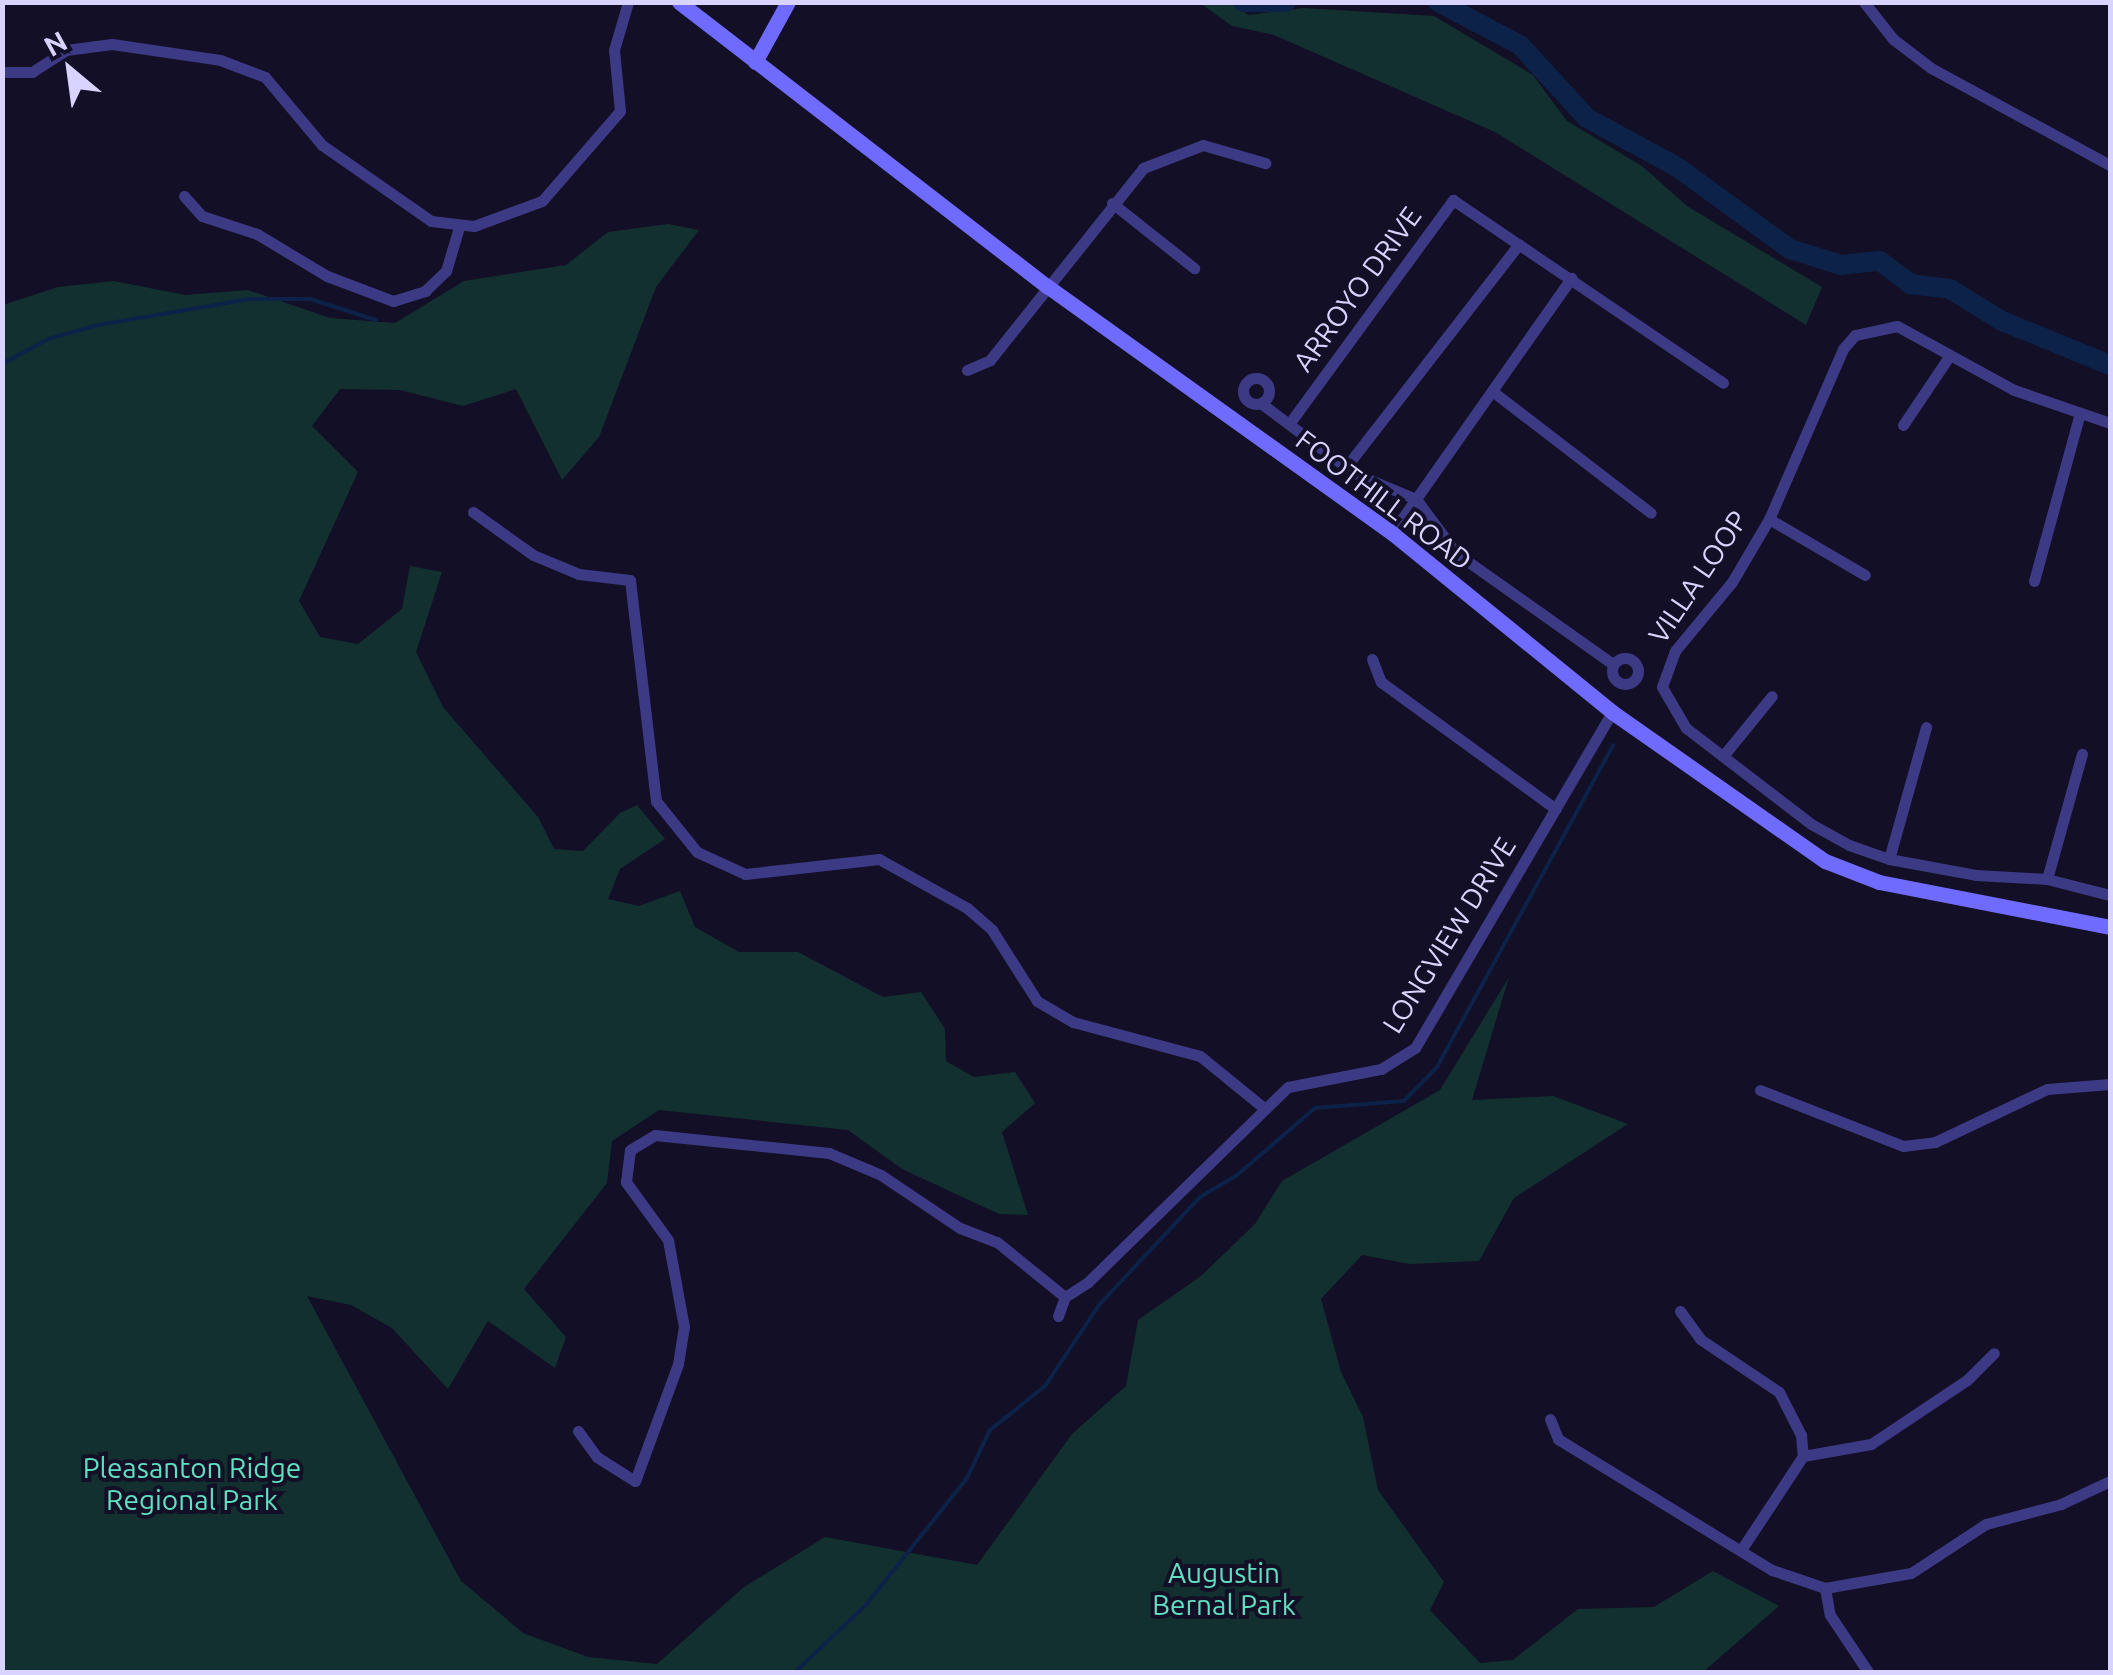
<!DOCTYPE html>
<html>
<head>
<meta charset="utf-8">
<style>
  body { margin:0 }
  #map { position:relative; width:2113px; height:1675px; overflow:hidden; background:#130f26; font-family:Ubuntu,sans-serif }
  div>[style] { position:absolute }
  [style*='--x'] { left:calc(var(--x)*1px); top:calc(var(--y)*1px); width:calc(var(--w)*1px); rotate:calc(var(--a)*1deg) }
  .green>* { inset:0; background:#12302f }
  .stream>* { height:4px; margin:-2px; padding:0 2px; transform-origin:2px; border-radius:2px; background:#0c2248 }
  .river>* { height:20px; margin:-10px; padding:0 10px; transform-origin:10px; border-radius:10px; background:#0c2248 }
  .minor>* { height:11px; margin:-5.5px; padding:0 5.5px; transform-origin:5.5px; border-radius:5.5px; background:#3d3a85 }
  .minor>.ring { margin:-5.5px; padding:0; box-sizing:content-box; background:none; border:11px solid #3d3a85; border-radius:50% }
  .secondary>* { height:15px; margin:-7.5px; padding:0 7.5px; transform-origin:7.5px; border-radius:7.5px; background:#6f6bff }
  span { translate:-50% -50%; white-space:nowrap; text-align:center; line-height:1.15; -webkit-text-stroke:8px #130f26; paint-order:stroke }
  .street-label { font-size:28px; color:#d9d4ff }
  .park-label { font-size:28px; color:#5fe0c0 }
  .frame { position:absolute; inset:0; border:5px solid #d9d4ff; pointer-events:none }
  .north { position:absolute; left:20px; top:20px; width:100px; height:100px; -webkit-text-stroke:8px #130f26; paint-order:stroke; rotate:331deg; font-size:28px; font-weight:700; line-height:40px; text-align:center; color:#d9d4ff }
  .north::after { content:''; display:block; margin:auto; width:35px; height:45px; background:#d9d4ff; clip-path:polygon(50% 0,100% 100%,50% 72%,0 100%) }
</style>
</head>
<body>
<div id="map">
  <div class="green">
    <i style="clip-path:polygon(1200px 3px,1229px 3px,1249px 15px,1304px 8px,1434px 16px,1533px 75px,1567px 121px,1642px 166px,1687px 206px,1822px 287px,1806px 325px,1495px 132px,1274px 35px,1232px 26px)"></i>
    <i style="clip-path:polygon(668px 224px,699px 230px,656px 287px,599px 437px,562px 480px,516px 389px,463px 406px,400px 390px,340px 389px,312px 426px,358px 472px,299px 601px,320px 637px,358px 644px,402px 609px,410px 566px,442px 572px,416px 652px,443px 707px,538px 817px,554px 849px,583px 851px,620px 813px,637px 805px,665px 839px,620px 869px,608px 899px,639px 906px,680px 891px,695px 927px,739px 952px,798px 952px,883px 997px,921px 992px,945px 1029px,946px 1061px,974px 1077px,1015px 1072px,1035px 1103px,1002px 1132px,1028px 1215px,999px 1214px,902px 1169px,848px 1130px,659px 1110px,612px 1141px,607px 1183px,524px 1289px,566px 1337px,555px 1368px,488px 1321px,448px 1389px,392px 1328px,351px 1305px,307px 1296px,461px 1581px,523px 1633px,588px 1657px,657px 1664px,744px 1587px,825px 1537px,977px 1565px,1072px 1434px,1126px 1386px,1138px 1320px,1201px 1276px,1255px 1224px,1282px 1181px,1440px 1090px,1509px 977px,1472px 1100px,1553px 1096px,1628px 1124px,1514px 1198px,1479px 1261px,1410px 1264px,1362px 1255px,1321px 1299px,1341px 1372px,1363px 1417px,1378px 1490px,1444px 1582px,1430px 1610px,1480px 1663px,1513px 1660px,1578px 1609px,1654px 1607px,1713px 1571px,1779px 1606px,1703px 1672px,3px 1672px,3px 305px,58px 287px,114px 281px,185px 295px,248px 290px,330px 318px,395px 323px,464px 281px,566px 265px,608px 232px)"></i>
  </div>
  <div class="stream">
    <i style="--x:2;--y:364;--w:52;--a:-28.5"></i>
    <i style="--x:48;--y:339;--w:52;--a:-15.6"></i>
    <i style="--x:98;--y:325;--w:154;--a:-9.7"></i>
    <i style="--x:250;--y:299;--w:60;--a:0"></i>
    <i style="--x:310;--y:299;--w:69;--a:17.7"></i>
    <i style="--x:795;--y:1672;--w:96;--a:-43.3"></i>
    <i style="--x:865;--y:1606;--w:164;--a:-51.4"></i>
    <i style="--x:967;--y:1478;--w:53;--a:-64.4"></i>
    <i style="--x:990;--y:1430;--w:70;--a:-38.7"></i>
    <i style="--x:1045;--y:1386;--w:97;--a:-56.3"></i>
    <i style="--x:1099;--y:1305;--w:148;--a:-46.9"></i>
    <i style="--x:1200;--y:1197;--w:42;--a:-30.3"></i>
    <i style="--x:1236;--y:1176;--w:104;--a:-40.7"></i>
    <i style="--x:1315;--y:1108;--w:89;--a:-4.5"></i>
    <i style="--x:1404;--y:1101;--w:47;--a:-45.9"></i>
    <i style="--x:1437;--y:1067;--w:367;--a:-61.3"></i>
  </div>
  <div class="river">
    <i style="--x:1243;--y:2;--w:43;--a:0"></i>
    <i style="--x:1438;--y:2;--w:93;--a:27.7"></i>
    <i style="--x:1520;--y:45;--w:99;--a:47.5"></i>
    <i style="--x:1587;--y:118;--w:102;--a:28.6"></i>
    <i style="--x:1677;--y:167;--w:140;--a:36"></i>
    <i style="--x:1790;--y:249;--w:53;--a:17.4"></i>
    <i style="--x:1841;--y:265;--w:39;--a:-6"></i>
    <i style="--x:1880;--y:261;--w:38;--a:37"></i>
    <i style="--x:1910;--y:284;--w:40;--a:7.1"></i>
    <i style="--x:1950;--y:289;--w:61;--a:31.6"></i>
    <i style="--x:2002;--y:321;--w:117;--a:22.2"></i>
  </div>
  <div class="minor">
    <i style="--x:1864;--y:2;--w:47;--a:51.9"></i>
    <i style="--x:1893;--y:39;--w:48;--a:37.3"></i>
    <i style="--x:1931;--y:68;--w:204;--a:28.5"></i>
    <i style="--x:2;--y:72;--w:30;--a:0"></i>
    <i style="--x:32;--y:72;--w:40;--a:-32.9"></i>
    <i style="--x:66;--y:50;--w:46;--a:-7.4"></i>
    <i style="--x:112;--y:44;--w:109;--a:8.4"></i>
    <i style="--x:220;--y:60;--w:48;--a:20.7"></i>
    <i style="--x:265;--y:77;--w:89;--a:50"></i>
    <i style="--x:322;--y:145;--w:133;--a:34.9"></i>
    <i style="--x:431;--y:221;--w:43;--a:6.6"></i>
    <i style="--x:474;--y:226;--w:72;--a:-20.2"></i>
    <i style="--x:542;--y:201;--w:119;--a:-49.1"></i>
    <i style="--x:620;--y:111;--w:61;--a:-95.6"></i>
    <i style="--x:614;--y:50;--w:50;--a:-73.7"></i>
    <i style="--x:184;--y:196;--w:27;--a:48"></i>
    <i style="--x:202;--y:216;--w:58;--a:18.1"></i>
    <i style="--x:257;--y:234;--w:82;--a:31"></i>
    <i style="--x:327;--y:276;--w:71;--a:20.7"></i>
    <i style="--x:393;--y:301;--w:34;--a:-17"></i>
    <i style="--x:425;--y:291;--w:29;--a:-44"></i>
    <i style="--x:446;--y:271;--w:46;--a:-73.5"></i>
    <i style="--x:1112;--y:203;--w:105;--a:38.4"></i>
    <i style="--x:967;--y:370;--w:25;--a:-23"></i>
    <i style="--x:990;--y:360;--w:246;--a:-51.4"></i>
    <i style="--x:1143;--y:168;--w:64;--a:-21"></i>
    <i style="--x:1203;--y:145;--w:65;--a:16.2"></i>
    <i class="ring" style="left:1243px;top:378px;width:15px;height:15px"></i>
    <i style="--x:1492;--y:391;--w:200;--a:37.5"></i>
    <i style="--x:1262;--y:404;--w:115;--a:36.9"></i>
    <i style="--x:1354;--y:473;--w:67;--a:22.8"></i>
    <i style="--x:1416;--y:499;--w:67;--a:53.5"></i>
    <i style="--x:1456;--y:553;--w:192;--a:35.3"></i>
    <i style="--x:2110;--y:423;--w:102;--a:-161"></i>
    <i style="--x:2014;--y:390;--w:133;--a:-151.3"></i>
    <i style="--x:1897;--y:326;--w:43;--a:167.9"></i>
    <i style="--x:1855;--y:335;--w:18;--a:131"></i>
    <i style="--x:1843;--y:349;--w:185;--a:113.5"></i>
    <i style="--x:1769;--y:519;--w:73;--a:120.4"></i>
    <i style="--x:1732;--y:582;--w:89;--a:129.6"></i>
    <i style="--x:1675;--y:651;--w:38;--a:110"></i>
    <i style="--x:1662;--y:687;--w:48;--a:59.7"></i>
    <i style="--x:1686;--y:728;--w:158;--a:37.5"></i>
    <i style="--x:1811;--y:824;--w:43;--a:28.9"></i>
    <i style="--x:1849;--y:845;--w:42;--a:19.3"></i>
    <i style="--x:1889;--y:859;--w:88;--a:10.4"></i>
    <i style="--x:1976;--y:875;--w:71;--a:3.2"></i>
    <i style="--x:2047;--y:879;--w:65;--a:14.3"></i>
    <i style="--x:1289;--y:424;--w:278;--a:-53.8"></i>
    <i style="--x:1453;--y:200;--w:326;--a:34.1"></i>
    <i style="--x:1903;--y:425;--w:84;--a:-56.1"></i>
    <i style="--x:1346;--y:467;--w:282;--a:-52.2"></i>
    <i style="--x:473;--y:512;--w:74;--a:35.6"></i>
    <i style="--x:533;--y:555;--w:50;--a:22.4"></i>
    <i style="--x:579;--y:574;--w:51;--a:6.7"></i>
    <i style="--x:630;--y:580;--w:223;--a:83.3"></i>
    <i style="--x:656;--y:801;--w:65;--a:51.2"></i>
    <i style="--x:697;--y:852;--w:53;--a:24.6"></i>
    <i style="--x:745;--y:874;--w:135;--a:-6.4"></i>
    <i style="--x:879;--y:859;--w:101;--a:29.1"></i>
    <i style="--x:967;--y:908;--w:33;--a:41"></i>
    <i style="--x:992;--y:930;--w:84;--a:57.6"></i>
    <i style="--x:1037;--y:1001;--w:42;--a:30.3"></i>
    <i style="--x:1073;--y:1022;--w:131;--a:15"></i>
    <i style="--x:1200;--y:1056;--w:82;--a:39.1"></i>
    <i style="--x:1769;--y:519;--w:111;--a:30.3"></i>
    <i style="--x:1392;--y:533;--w:312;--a:-54.9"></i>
    <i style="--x:2034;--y:581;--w:174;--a:-74.7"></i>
    <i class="ring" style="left:1612px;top:658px;width:15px;height:15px"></i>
    <i style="--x:1372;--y:659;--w:25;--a:69"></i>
    <i style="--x:1381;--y:682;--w:216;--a:36"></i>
    <i style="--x:1723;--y:756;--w:77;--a:-50.8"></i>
    <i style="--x:1889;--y:859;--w:137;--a:-74.3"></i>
    <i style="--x:2047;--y:879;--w:130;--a:-74.4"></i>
    <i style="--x:1760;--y:1090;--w:154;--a:21.4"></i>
    <i style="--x:1903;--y:1146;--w:32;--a:-7"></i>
    <i style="--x:1935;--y:1142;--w:124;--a:-25.3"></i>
    <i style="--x:2047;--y:1089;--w:63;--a:-4.5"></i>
    <i style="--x:1680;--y:1311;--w:34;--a:54"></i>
    <i style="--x:1700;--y:1339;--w:95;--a:33.9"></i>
    <i style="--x:1779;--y:1392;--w:48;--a:62.9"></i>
    <i style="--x:1801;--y:1435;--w:21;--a:85"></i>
    <i style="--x:1803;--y:1456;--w:113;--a:123.4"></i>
    <i style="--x:1058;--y:1316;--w:20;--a:-70"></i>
    <i style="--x:1065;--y:1297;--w:27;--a:-33"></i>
    <i style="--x:1088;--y:1282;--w:279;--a:-44.3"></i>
    <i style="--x:1288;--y:1087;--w:95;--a:-11"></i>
    <i style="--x:1381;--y:1069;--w:40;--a:-32"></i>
    <i style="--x:1415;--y:1048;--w:389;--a:-59.6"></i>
    <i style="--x:1550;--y:1419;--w:22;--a:68"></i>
    <i style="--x:1558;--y:1439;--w:251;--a:31.5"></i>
    <i style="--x:1772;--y:1570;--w:56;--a:18.8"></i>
    <i style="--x:1825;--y:1588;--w:87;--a:-9.9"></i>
    <i style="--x:1911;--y:1573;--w:90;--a:-33.2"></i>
    <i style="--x:1986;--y:1524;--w:78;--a:-14.9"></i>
    <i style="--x:2061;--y:1504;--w:54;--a:-25.1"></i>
    <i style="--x:578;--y:1431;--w:32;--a:54"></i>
    <i style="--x:597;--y:1457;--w:45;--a:32.3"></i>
    <i style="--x:635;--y:1481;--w:125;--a:-69.8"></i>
    <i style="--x:678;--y:1364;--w:37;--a:-81"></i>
    <i style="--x:684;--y:1327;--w:88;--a:-100.4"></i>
    <i style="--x:668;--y:1240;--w:72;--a:-125.9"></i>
    <i style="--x:626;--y:1182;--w:32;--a:-83"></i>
    <i style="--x:630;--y:1150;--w:29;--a:-31"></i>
    <i style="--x:655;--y:1135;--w:175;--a:5.9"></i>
    <i style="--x:829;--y:1153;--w:56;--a:22.9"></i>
    <i style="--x:881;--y:1175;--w:95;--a:33.9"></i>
    <i style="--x:960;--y:1228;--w:40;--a:21"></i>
    <i style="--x:997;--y:1242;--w:87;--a:39"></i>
    <i style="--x:1803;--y:1456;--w:69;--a:-10"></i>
    <i style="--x:1871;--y:1444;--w:115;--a:-33.7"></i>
    <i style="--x:1967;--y:1380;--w:38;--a:-45"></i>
    <i style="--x:1825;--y:1588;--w:27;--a:80"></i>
    <i style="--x:1830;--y:1615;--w:69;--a:56.3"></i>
  </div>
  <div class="secondary">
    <i style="--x:679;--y:2;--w:465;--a:37.7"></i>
    <i style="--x:1047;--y:286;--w:424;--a:35.6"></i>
    <i style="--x:1392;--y:533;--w:284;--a:39.1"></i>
    <i style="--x:1612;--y:712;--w:260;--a:35"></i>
    <i style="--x:1825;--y:861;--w:58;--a:21.3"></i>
    <i style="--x:1879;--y:882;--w:235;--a:11"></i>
    <i style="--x:755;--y:62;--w:68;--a:-61.2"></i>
  </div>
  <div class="street-label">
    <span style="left:1357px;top:289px;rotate:-54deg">ARROYO DRIVE</span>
    <span style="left:1384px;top:500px;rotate:37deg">FOOTHILL ROAD</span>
    <span style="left:1698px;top:577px;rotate:-56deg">VILLA LOOP</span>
    <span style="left:1449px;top:935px;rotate:-58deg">LONGVIEW DRIVE</span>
  </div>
  <div class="park-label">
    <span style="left:192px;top:1484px">Pleasanton Ridge<br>Regional Park</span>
    <span style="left:1224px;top:1589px">Augustin<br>Bernal Park</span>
  </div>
  <div class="frame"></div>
  <div class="north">N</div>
</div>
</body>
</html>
